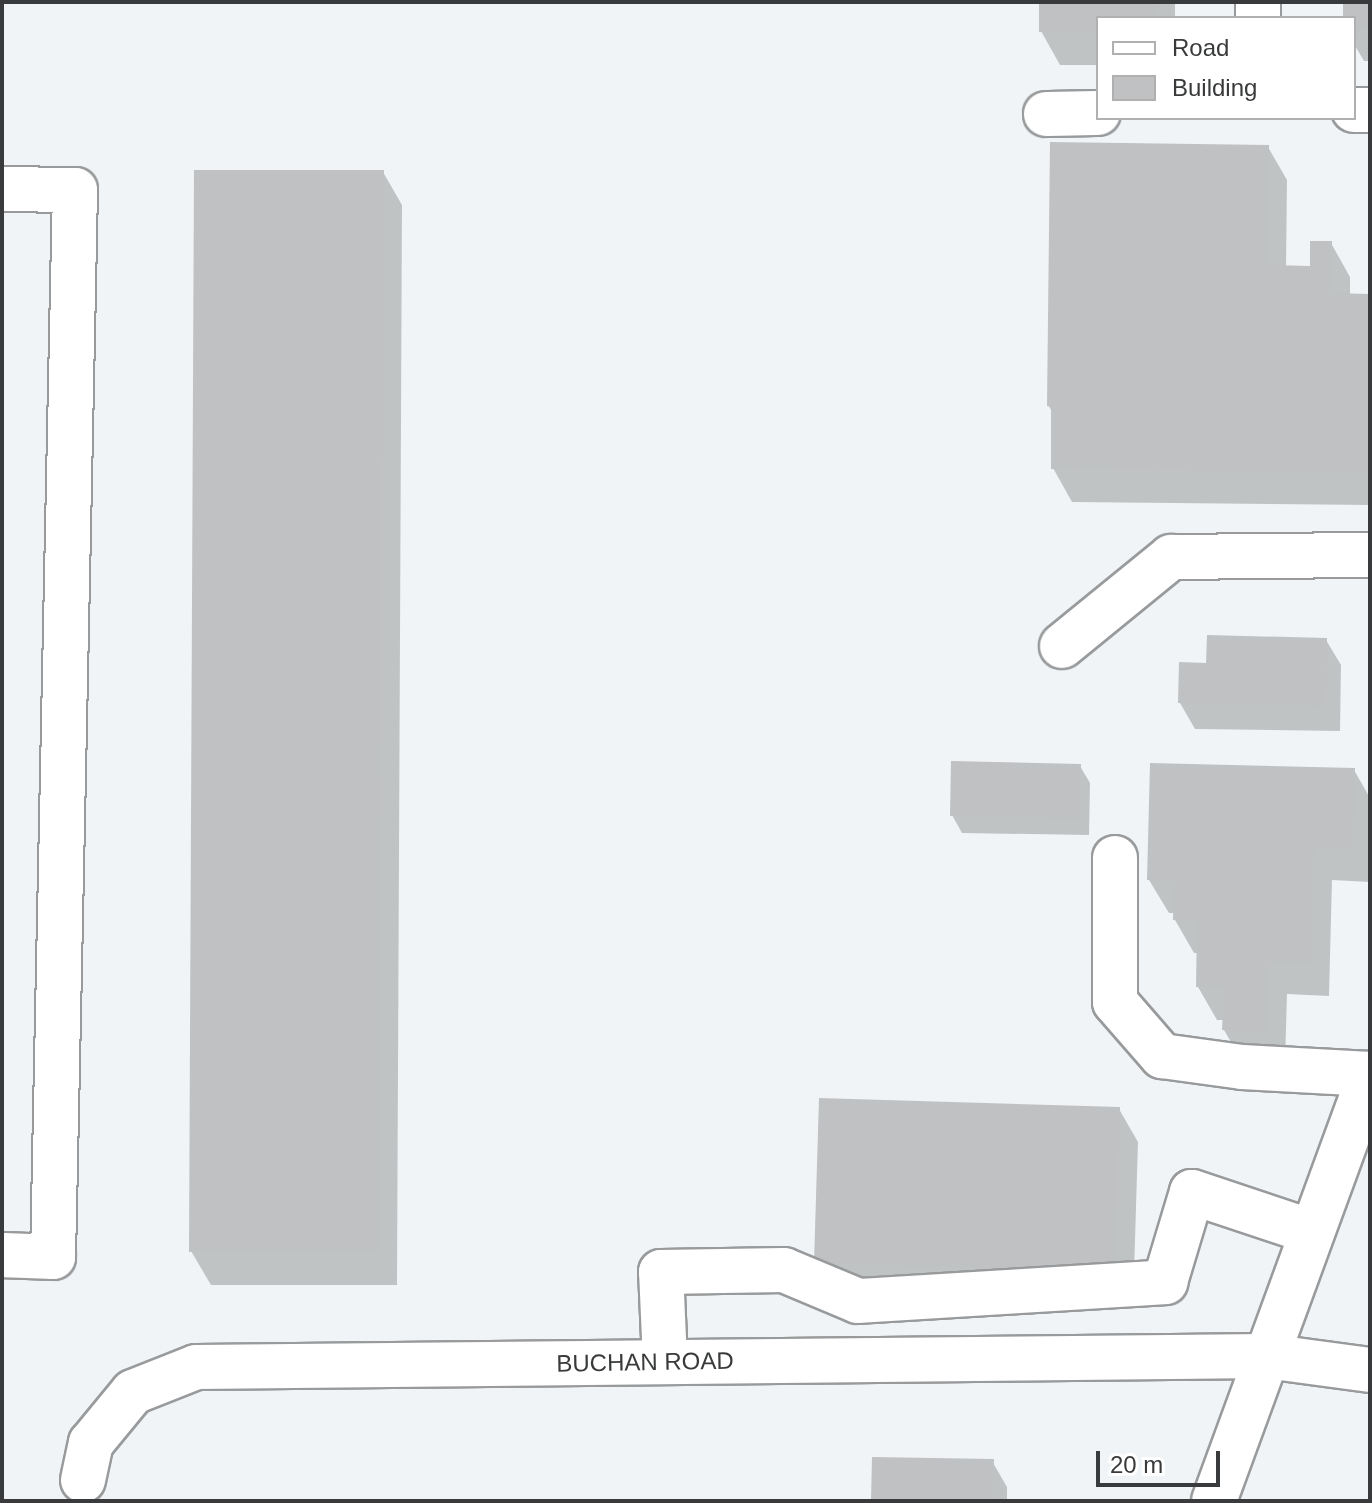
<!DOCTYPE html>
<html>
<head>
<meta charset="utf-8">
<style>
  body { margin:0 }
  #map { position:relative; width:1372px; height:1503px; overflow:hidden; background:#f1f4f6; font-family:Arial,sans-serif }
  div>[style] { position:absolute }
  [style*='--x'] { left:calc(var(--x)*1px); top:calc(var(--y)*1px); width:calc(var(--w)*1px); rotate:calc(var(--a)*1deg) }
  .shadow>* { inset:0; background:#0003 }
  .building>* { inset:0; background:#bfc1c3 }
  .roads { filter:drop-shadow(2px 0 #989a9c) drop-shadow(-2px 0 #989a9c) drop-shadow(0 2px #989a9c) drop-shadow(0 -2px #989a9c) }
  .minor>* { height:44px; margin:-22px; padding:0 22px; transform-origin:22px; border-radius:22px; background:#fff }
  .major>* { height:44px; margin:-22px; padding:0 22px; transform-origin:22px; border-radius:22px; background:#fff }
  span { translate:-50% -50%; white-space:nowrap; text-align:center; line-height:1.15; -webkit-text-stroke:7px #fff; paint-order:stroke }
  .street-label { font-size:24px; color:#393a3b }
  .frame { position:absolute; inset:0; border:4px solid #393a3b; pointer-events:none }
  .legend { position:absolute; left:1096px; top:16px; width:260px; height:104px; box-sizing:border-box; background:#fff; border:2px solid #b0b0b1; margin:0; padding:10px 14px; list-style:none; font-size:24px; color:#393a3b }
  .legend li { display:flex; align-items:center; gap:16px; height:40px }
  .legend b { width:40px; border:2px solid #b0b0b1 }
  .scale { position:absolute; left:1096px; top:1451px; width:124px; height:36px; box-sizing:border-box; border:4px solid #393a3b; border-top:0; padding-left:10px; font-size:24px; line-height:28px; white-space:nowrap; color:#393a3b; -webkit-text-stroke:6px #fff; paint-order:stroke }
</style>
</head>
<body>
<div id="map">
  <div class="shadow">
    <i style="clip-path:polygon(1041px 2px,1175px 2px,1175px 18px,1098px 18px,1098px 65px,1060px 65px,1041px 31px)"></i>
    <i style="clip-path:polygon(1345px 2px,1370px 2px,1370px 61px,1364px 61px,1354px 44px,1354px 18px,1345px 18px)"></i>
    <i style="clip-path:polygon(1268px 147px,1287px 180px,1286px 268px,1312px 268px,1331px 243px,1350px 277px,1350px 295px,1370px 296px,1370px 505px,1072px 502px,1053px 468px,1053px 414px,1049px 406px)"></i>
    <i style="clip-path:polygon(383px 172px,402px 205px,397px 1285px,211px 1285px,191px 1251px)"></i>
    <i style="clip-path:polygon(1326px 640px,1341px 665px,1340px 731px,1195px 729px,1180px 703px,1208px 665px)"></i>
    <i style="clip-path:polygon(1080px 766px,1090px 783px,1089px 835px,962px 833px,952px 815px)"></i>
    <i style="clip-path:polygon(1354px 770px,1370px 798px,1370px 882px,1332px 880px,1329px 996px,1287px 994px,1285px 1064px,1243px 1063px,1224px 1030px,1224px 1020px,1217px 1020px,1198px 987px,1199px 953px,1194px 953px,1175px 920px,1175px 913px,1169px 913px,1149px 880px)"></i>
    <i style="clip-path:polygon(1119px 1109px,1138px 1142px,1133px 1305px,835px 1296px,816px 1263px)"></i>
    <i style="clip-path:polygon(992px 1461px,1007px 1487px,1007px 1501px,873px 1501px)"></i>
  </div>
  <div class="building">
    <i style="clip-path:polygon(1039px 2px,1156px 2px,1156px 18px,1098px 18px,1098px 33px,1039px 32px)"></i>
    <i style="clip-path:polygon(1343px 2px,1370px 2px,1370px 29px,1354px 28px,1354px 18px,1343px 18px)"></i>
    <i style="clip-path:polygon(1050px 142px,1269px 145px,1268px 265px,1310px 266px,1310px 241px,1332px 241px,1331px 293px,1370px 294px,1370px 472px,1051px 469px,1051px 407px,1047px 406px)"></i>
    <i style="clip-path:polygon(194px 170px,384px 170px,379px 1253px,189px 1252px)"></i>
    <i style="clip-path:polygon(1207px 635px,1327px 638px,1326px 706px,1178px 703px,1179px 662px,1206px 663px)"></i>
    <i style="clip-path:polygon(951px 761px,1081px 764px,1080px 818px,950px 816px)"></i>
    <i style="clip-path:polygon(1150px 763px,1355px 768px,1353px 849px,1314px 848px,1311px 963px,1269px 962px,1267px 1032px,1222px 1030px,1224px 988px,1196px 987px,1197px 921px,1173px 920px,1174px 881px,1147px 880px)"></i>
    <i style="clip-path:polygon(819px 1098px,1120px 1107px,1115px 1272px,814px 1263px)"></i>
    <i style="clip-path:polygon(872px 1457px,994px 1459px,993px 1501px,871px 1501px)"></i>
  </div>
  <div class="roads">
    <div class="minor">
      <i style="--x:1258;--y:18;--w:16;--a:-90"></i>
      <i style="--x:1354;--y:110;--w:16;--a:0"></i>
      <i style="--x:1046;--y:114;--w:52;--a:-1.1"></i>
      <i style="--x:2;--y:189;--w:73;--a:0.8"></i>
      <i style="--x:75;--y:190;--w:1067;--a:91.18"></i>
      <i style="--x:53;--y:1257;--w:51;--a:-177.8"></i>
      <i style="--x:1062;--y:646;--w:141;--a:-39.2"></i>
      <i style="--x:1171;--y:557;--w:199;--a:-0.6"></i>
      <i style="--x:1115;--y:858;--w:144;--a:90"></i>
      <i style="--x:1115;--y:1002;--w:72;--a:49"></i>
      <i style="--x:1162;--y:1056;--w:81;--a:7.8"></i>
      <i style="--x:1242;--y:1067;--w:128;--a:3.1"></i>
      <i style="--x:665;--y:1362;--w:90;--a:-92.5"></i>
      <i style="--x:661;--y:1272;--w:123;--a:-0.9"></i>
      <i style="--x:784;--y:1270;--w:80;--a:22.7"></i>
      <i style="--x:858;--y:1301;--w:308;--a:-3.5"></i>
      <i style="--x:1165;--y:1282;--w:94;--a:-73.3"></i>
      <i style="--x:1192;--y:1192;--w:126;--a:18.4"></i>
      <i style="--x:83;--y:1480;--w:38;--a:-78"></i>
      <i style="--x:91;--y:1443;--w:66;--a:-50.5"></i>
      <i style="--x:133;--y:1392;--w:68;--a:-21.6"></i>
      <i style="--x:196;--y:1367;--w:1070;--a:-0.59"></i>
      <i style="--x:1266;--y:1356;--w:105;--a:7.7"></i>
    </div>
    <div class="major">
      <i style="--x:1214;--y:1501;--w:455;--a:-69.9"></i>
    </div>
  </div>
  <div class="street-label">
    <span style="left:645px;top:1362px;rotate:-1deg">BUCHAN ROAD</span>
  </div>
  <div class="frame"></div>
  <ul class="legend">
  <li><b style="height:10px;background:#fff"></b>Road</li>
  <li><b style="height:22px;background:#bfc1c3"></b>Building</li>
  </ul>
  <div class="scale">20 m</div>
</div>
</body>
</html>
